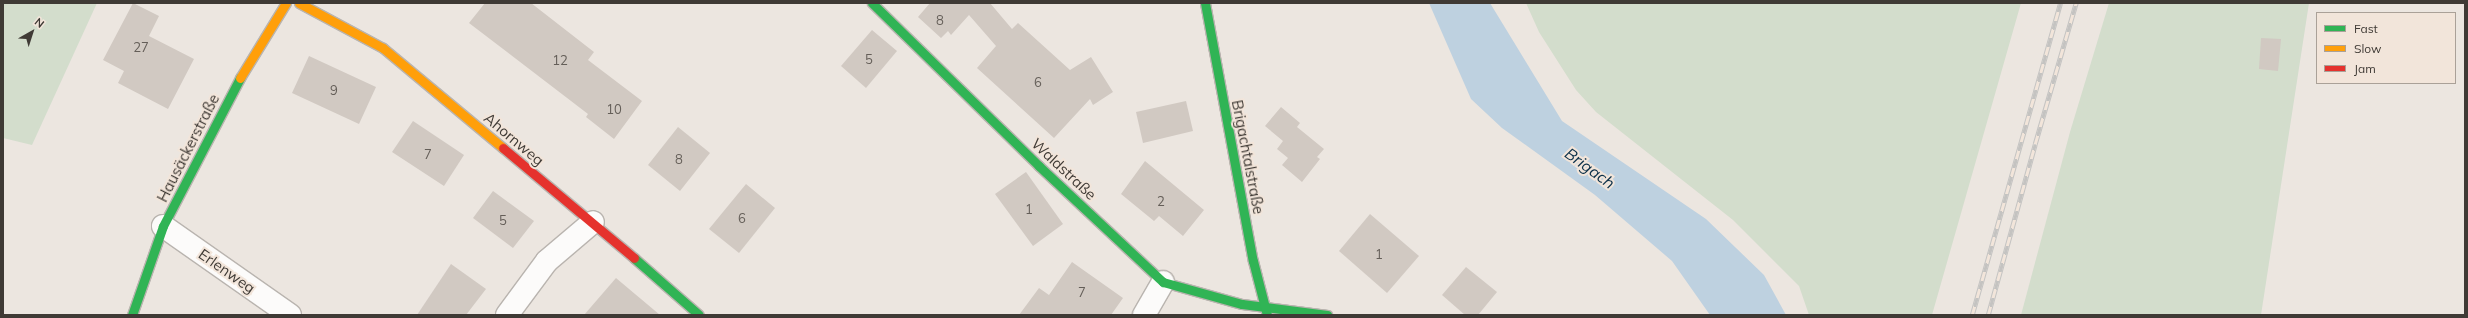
<!DOCTYPE html>
<html>
<head>
<meta charset="utf-8">
<style>
  body { margin:0 }
  #map { position:relative; width:2468px; height:318px; overflow:hidden; background:#ece6e0; font-family:Mulish,sans-serif }
  div>[style] { position:absolute }
  [style*='--x'] { left:calc(var(--x)*1px); top:calc(var(--y)*1px); width:calc(var(--w)*1px); rotate:calc(var(--a)*1deg) }
  .green>* { inset:0; background:#d3ddcc }
  .water>* { inset:0; background:#bed1e0 }
  .building>* { inset:0; background:#d1c9c2 }
  .roads { filter:drop-shadow(1px 0 #b9b4af) drop-shadow(-1px 0 #b9b4af) drop-shadow(0 1px #b9b4af) drop-shadow(0 -1px #b9b4af) }
  .street>* { height:22px; margin:-11px; padding:0 11px; transform-origin:11px; border-radius:11px; background:#fcfbfa }
  .fast>* { height:9px; margin:-4.5px; padding:0 4.5px; transform-origin:4.5px; border-radius:4.5px; background:#30b455 }
  .slow>* { height:9px; margin:-4.5px; padding:0 4.5px; transform-origin:4.5px; border-radius:4.5px; background:#ff9f0a }
  .jam>* { height:9px; margin:-4.5px; padding:0 4.5px; transform-origin:4.5px; border-radius:4.5px; background:#e5322d }
  .rail>* { height:4.5px; margin-top:-2.25px; transform-origin:0; background:repeating-linear-gradient(90deg,#f2e5da 0 9px,#c4c3c1 0 18px); box-sizing:border-box; border-block:1px solid #c4c3c1 }
  span { translate:-50% -50%; white-space:nowrap; text-align:center; line-height:1.15; -webkit-text-stroke:4px #f2e5da; paint-order:stroke }
  .number-label { font-size:13px; color:#645e58 }
  .number-label span { -webkit-text-stroke-width:0 }
  .street-label { font-size:15px; color:#3f3a35 }
  .water-label { font-size:16px; color:#0b3049; font-style:italic }
  .frame { position:absolute; inset:0; border:4px solid #3f3a35; pointer-events:none }
  .legend { position:absolute; left:2316px; top:12px; width:140px; height:72px; box-sizing:border-box; background:#f2e5da; border:1px solid #aaa198; margin:0; padding:5px 7px; list-style:none; font-size:12px; color:#3f3a35 }
  .legend li { display:flex; align-items:center; gap:8px; height:20px }
  .legend b { width:20px; border:1px solid #aaa198 }
  .north { position:absolute; left:12px; top:12px; width:40px; height:40px; -webkit-text-stroke:3px #f2e5da; paint-order:stroke; rotate:39deg; font-size:11px; font-weight:700; line-height:16px; text-align:center; color:#3f3a35 }
  .north::after { content:''; display:block; margin:auto; width:14px; height:18px; background:#3f3a35; clip-path:polygon(50% 0,100% 100%,50% 72%,0 100%) }
</style>
</head>
<body>
<div id="map">
  <div class="green">
    <i style="clip-path:polygon(3px 3px,97px 3px,32px 145px,3px 138px)"></i>
    <i style="clip-path:polygon(1526px 3px,2021px 3px,1932px 315px,1809px 315px,1799px 286px,1733px 220px,1596px 112px,1576px 90px,1539px 32px)"></i>
    <i style="clip-path:polygon(2109px 3px,2309px 3px,2261px 315px,2021px 315px,2070px 132px)"></i>
  </div>
  <div class="water">
    <i style="clip-path:polygon(1429px 3px,1490px 3px,1562px 121px,1706px 219px,1764px 275px,1786px 315px,1710px 315px,1672px 261px,1595px 195px,1502px 128px,1471px 99px)"></i>
  </div>
  <div class="building">
    <i style="clip-path:polygon(133px 3px,159px 16px,149px 36px,194px 59px,168px 109px,118px 83px,124px 71px,103px 60px)"></i>
    <i style="clip-path:polygon(485px 3px,531px 3px,594px 52px,588px 60px,642px 101px,614px 139px,586px 117px,588px 114px,469px 23px)"></i>
    <i style="clip-path:polygon(930px 3px,990px 3px,1012px 29px,1018px 23px,1070px 70px,1091px 57px,1113px 92px,1093px 105px,1090px 99px,1054px 138px,977px 68px,996px 46px,969px 15px,951px 35px,948px 31px,941px 38px,918px 17px)"></i>
    <i style="clip-path:polygon(872px 30px,897px 51px,866px 88px,841px 66px)"></i>
    <i style="clip-path:polygon(2261px 38px,2281px 39px,2278px 71px,2259px 69px)"></i>
    <i style="clip-path:polygon(309px 56px,376px 87px,359px 124px,292px 93px)"></i>
    <i style="clip-path:polygon(1186px 101px,1193px 131px,1143px 143px,1136px 112px)"></i>
    <i style="clip-path:polygon(1281px 107px,1300px 123px,1297px 127px,1324px 149px,1317px 157px,1320px 159px,1302px 182px,1282px 165px,1288px 158px,1277px 149px,1283px 141px,1265px 126px)"></i>
    <i style="clip-path:polygon(413px 121px,464px 155px,444px 186px,392px 152px)"></i>
    <i style="clip-path:polygon(678px 127px,710px 153px,680px 191px,648px 165px)"></i>
    <i style="clip-path:polygon(1145px 161px,1204px 210px,1183px 236px,1159px 216px,1154px 221px,1121px 194px)"></i>
    <i style="clip-path:polygon(1026px 172px,1063px 224px,1033px 246px,995px 194px)"></i>
    <i style="clip-path:polygon(746px 184px,775px 208px,739px 253px,709px 229px)"></i>
    <i style="clip-path:polygon(493px 191px,534px 221px,513px 248px,473px 218px)"></i>
    <i style="clip-path:polygon(1370px 214px,1419px 256px,1387px 293px,1339px 251px)"></i>
    <i style="clip-path:polygon(1072px 262px,1123px 298px,1111px 315px,1019px 315px,1039px 288px,1049px 295px)"></i>
    <i style="clip-path:polygon(451px 264px,486px 289px,466px 315px,417px 315px)"></i>
    <i style="clip-path:polygon(1466px 267px,1497px 292px,1478px 315px,1465px 315px,1442px 295px)"></i>
    <i style="clip-path:polygon(616px 278px,660px 315px,584px 315px)"></i>
  </div>
  <div class="roads">
    <div class="street">
      <i style="--x:163;--y:226;--w:155;--a:35"></i>
      <i style="--x:507;--y:315;--w:67;--a:-53.5"></i>
      <i style="--x:547;--y:261;--w:60;--a:-40.3"></i>
      <i style="--x:1144;--y:315;--w:38;--a:-60"></i>
    </div>
    <div class="fast">
      <i style="--x:872;--y:3;--w:233;--a:44.3"></i>
      <i style="--x:1039;--y:166;--w:170;--a:43.1"></i>
      <i style="--x:1163;--y:282;--w:82;--a:15.6"></i>
      <i style="--x:1242;--y:304;--w:86;--a:7.4"></i>
      <i style="--x:1205;--y:3;--w:262;--a:79.5"></i>
      <i style="--x:1253;--y:261;--w:56;--a:75.5"></i>
      <i style="--x:634;--y:258;--w:86;--a:41.2"></i>
      <i style="--x:132;--y:315;--w:94;--a:-70.8"></i>
      <i style="--x:163;--y:226;--w:167;--a:-62.5"></i>
    </div>
    <div class="slow">
      <i style="--x:299;--y:3;--w:95;--a:28.2"></i>
      <i style="--x:383;--y:48;--w:156;--a:39.8"></i>
      <i style="--x:240;--y:78;--w:88;--a:-58.5"></i>
    </div>
    <div class="jam">
      <i style="--x:503;--y:148;--w:171;--a:40"></i>
    </div>
  </div>
  <div class="rail">
    <i style="--x:1972;--y:315;--w:324;--a:-74.2"></i>
    <i style="--x:1988;--y:315;--w:177;--a:-74.6"></i>
    <i style="--x:2035;--y:144;--w:147;--a:-73.8"></i>
  </div>
  <div class="number-label">
    <span style="left:940px;top:20px">8</span>
    <span style="left:141px;top:47px">27</span>
    <span style="left:869px;top:59px">5</span>
    <span style="left:560px;top:60px">12</span>
    <span style="left:1038px;top:82px">6</span>
    <span style="left:334px;top:90px">9</span>
    <span style="left:614px;top:109px">10</span>
    <span style="left:428px;top:154px">7</span>
    <span style="left:679px;top:159px">8</span>
    <span style="left:1161px;top:201px">2</span>
    <span style="left:1029px;top:209px">1</span>
    <span style="left:742px;top:218px">6</span>
    <span style="left:503px;top:220px">5</span>
    <span style="left:1379px;top:254px">1</span>
    <span style="left:1082px;top:292px">7</span>
  </div>
  <div class="street-label">
    <span style="left:514px;top:139px;rotate:40deg">Ahornweg</span>
    <span style="left:188px;top:148px;rotate:-63deg">Hausäckerstraße</span>
    <span style="left:1248px;top:157px;rotate:79deg">Brigachtalstraße</span>
    <span style="left:1064px;top:169px;rotate:43deg">Waldstraße</span>
    <span style="left:227px;top:271px;rotate:35deg">Erlenweg</span>
  </div>
  <div class="water-label">
    <span style="left:1590px;top:168px;rotate:36deg">Brigach</span>
  </div>
  <div class="frame"></div>
  <ul class="legend">
  <li><b style="height:5px;background:#30b455"></b>Fast</li>
  <li><b style="height:5px;background:#ff9f0a"></b>Slow</li>
  <li><b style="height:5px;background:#e5322d"></b>Jam</li>
  </ul>
  <div class="north">N</div>
</div>
</body>
</html>
